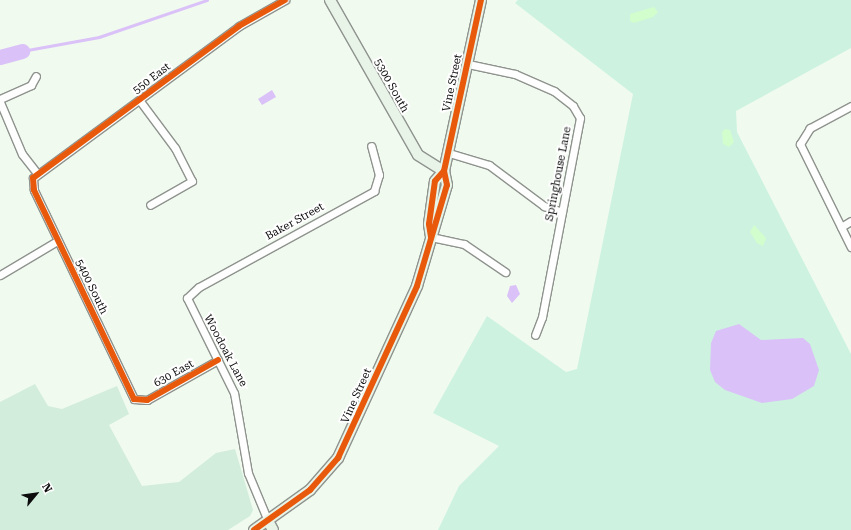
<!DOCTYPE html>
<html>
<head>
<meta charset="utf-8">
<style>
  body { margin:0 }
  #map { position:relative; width:851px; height:530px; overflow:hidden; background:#f0faef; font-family:"Roboto Serif",serif }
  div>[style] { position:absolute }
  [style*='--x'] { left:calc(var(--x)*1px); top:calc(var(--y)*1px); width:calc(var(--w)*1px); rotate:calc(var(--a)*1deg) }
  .green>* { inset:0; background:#cdf3e0 }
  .sand>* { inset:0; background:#d2fdcd }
  .cemetery>* { inset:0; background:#d2eddc }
  .water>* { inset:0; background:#dac1f8 }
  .stream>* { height:2.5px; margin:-1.25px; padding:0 1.25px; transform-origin:1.25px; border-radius:1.25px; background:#dac1f8 }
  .river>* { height:15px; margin:-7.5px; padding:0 7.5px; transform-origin:7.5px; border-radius:7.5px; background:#dac1f8 }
  .roads { filter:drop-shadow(1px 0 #8f938e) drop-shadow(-1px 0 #8f938e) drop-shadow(0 1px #8f938e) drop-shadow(0 -1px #8f938e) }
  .street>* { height:7px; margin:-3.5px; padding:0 3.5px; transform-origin:3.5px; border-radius:3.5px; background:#fdfefd }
  .secondary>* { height:10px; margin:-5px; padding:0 5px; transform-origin:5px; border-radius:5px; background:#e8f4e8 }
  .cycleway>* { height:6px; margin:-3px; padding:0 3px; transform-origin:3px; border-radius:3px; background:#e8590c }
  span { translate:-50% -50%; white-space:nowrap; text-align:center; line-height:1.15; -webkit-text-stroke:4px #fff; paint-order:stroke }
  .street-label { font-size:11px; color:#0c0c0c }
  .north { position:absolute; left:16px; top:474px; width:40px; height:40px; -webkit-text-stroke:3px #fff; paint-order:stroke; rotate:61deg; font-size:11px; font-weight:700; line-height:16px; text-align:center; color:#0c0c0c }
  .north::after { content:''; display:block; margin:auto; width:14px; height:18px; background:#0c0c0c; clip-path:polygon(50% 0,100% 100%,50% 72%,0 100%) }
</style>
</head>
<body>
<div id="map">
  <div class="green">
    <i style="clip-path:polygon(518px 0,851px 0,851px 48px,736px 111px,737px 132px,851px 354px,851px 530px,438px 530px,459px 486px,499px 446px,433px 413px,487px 316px,566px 372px,577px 369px,633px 94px,515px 3px)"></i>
  </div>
  <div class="sand">
    <i style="clip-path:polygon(654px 7px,658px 12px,653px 17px,634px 23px,630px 21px,630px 14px)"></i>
    <i style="clip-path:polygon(725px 129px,730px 130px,734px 142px,729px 147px,723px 144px,722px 132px)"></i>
    <i style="clip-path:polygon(754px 225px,766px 238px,763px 246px,757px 243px,750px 232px)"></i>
  </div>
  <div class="cemetery">
    <i style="clip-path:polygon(35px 384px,48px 406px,62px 409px,117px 386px,129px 414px,109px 425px,142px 486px,179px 482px,216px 453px,235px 449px,253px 510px,250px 516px,228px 530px,0 530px,0 402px)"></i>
  </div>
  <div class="water">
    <i style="clip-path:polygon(272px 90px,276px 97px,262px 105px,258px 99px)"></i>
    <i style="clip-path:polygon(516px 285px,520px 294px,512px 303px,507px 296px,510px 286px)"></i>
    <i style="clip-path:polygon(739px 324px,761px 340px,803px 338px,810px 344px,819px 370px,814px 386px,792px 399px,762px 403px,725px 390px,715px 382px,710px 370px,711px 343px,716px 331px)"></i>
  </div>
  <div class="stream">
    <i style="--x:22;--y:51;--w:78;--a:-10.3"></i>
    <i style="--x:99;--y:37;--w:114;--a:-18.9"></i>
  </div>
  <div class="river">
    <i style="--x:0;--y:57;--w:23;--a:-15"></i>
  </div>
  <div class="roads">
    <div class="street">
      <i style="--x:468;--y:64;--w:48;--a:12"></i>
      <i style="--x:515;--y:74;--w:43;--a:23.6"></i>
      <i style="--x:554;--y:91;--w:24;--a:38"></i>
      <i style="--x:573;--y:106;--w:14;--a:60"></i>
      <i style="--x:580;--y:118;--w:203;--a:100.8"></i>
      <i style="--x:542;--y:317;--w:19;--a:111"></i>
      <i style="--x:0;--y:99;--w:34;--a:-24"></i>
      <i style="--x:31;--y:85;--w:10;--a:-61"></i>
      <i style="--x:140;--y:101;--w:59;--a:53.3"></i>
      <i style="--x:175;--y:148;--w:37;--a:63"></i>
      <i style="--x:192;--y:181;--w:48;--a:150.3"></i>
      <i style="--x:0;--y:102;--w:56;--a:67.1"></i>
      <i style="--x:22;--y:154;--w:24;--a:52"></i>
      <i style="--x:851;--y:106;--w:47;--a:151.8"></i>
      <i style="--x:810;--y:128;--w:19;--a:122"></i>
      <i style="--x:800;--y:144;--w:115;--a:63.7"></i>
      <i style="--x:449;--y:153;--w:42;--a:16.7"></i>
      <i style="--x:489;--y:165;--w:69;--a:36.7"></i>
      <i style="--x:544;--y:206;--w:19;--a:18"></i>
      <i style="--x:841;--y:227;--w:12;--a:-31"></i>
      <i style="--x:431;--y:237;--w:34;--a:12"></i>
      <i style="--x:464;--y:244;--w:50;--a:34.3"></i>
      <i style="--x:0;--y:275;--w:66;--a:-30.8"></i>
      <i style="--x:218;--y:360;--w:81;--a:150.6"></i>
      <i style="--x:147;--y:400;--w:13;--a:-176"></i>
      <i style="--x:134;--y:399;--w:232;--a:-115.6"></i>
      <i style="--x:34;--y:190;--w:12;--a:-95"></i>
      <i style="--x:33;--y:178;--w:256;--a:-36.4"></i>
      <i style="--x:239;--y:26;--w:53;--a:-29.5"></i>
      <i style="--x:268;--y:521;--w:52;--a:-112.6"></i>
      <i style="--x:248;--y:473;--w:81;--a:-99.9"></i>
      <i style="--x:234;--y:393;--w:106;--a:-116.3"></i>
      <i style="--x:187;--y:298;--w:16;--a:-43"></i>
      <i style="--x:199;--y:287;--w:200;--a:-28.7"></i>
      <i style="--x:374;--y:191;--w:17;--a:-73"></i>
      <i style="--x:379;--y:175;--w:30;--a:-105"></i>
    </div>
    <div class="secondary">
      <i style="--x:330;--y:0;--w:178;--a:60.4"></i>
      <i style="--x:418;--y:155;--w:31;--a:32"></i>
      <i style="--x:431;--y:237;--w:13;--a:-99"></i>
      <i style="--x:429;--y:224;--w:43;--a:-82.1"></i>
      <i style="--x:435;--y:181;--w:13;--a:-48"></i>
      <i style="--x:268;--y:521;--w:10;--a:61"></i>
      <i style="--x:254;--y:530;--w:69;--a:-35.5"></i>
      <i style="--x:310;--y:490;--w:43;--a:-48.8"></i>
      <i style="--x:338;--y:458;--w:189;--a:-65.3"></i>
      <i style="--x:417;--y:286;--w:105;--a:-73.5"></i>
      <i style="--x:447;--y:185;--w:14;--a:-102"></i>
      <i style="--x:444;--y:171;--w:175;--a:-77.8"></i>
    </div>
  </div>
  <div class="cycleway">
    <i style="--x:431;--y:237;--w:13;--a:-99"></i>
    <i style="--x:429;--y:224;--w:43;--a:-82.1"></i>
    <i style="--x:435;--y:181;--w:13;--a:-48"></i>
    <i style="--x:218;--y:360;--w:81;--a:150.6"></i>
    <i style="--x:147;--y:400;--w:13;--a:-176"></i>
    <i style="--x:134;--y:399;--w:232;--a:-115.6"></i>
    <i style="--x:34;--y:190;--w:12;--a:-95"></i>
    <i style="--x:33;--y:178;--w:256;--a:-36.4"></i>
    <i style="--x:239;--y:26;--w:53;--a:-29.5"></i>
    <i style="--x:254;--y:530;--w:69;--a:-35.5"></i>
    <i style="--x:310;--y:490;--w:43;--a:-48.8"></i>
    <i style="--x:338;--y:458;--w:189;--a:-65.3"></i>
    <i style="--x:417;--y:286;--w:105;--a:-73.5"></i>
    <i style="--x:447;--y:185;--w:14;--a:-102"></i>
    <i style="--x:444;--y:171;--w:175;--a:-77.8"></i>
  </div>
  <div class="street-label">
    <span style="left:152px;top:79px;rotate:-37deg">550 East</span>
    <span style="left:453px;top:83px;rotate:-78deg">Vine Street</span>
    <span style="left:391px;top:86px;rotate:61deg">5300 South</span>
    <span style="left:559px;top:174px;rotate:-79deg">Springhouse Lane</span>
    <span style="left:295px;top:222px;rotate:-29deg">Baker Street</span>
    <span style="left:91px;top:287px;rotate:64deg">5400 South</span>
    <span style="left:225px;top:351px;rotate:62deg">Woodoak Lane</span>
    <span style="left:174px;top:374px;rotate:-29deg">630 East</span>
    <span style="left:357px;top:396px;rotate:-66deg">Vine Street</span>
  </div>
  <div class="north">N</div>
</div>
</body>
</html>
